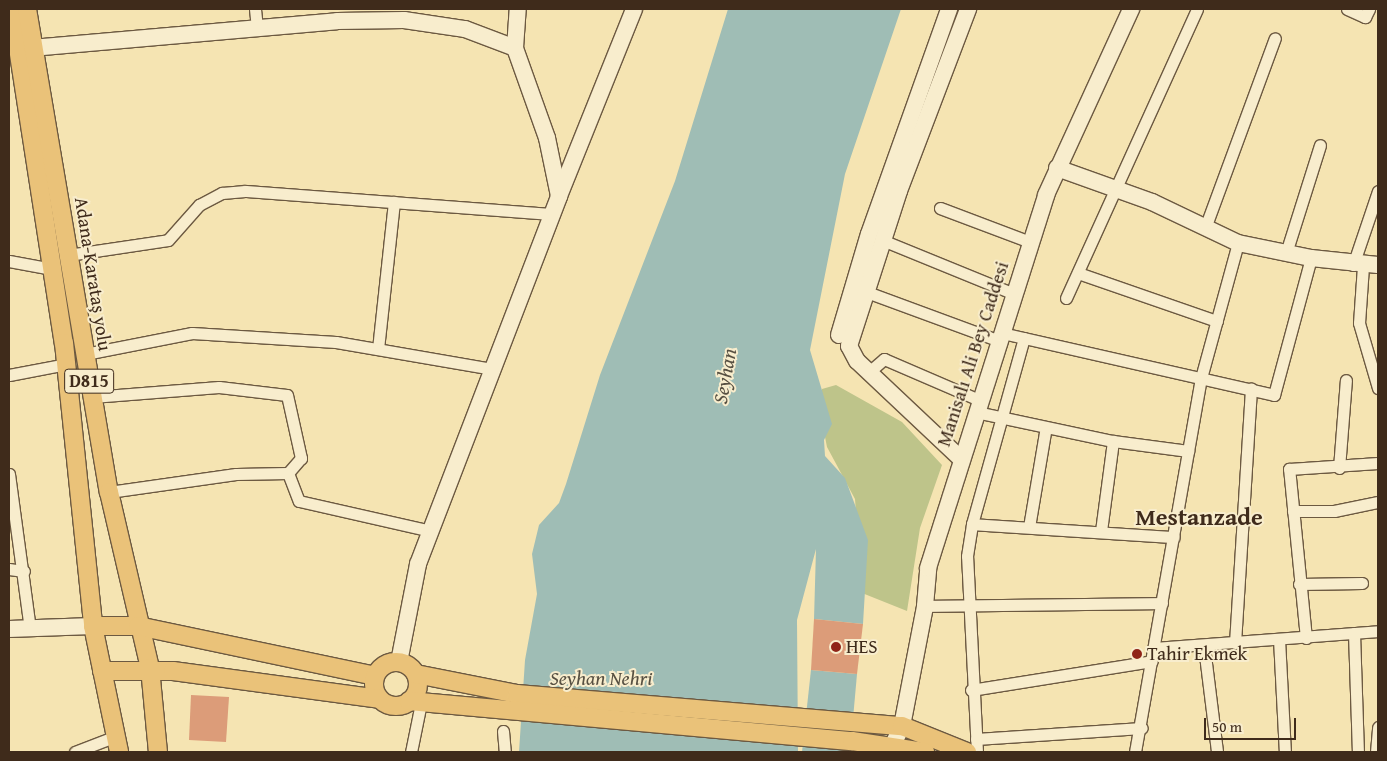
<!DOCTYPE html>
<html>
<head>
<meta charset="utf-8">
<style>
  body { margin:0 }
  #map { position:relative; width:1387px; height:761px; overflow:hidden; background:#f5e4b2; font-family:"Gentium Book Plus",serif }
  div>[style] { position:absolute }
  [style*='--x'] { left:calc(var(--x)*1px); top:calc(var(--y)*1px); width:calc(var(--w)*1px); rotate:calc(var(--a)*1deg) }
  .green>* { inset:0; background:#bec48a }
  .water>* { inset:0; background:#9fbdb5 }
  .building>* { inset:0; background:#dc9c79 }
  .roads { filter:drop-shadow(1px 0 #6c5941) drop-shadow(-1px 0 #6c5941) drop-shadow(0 1px #6c5941) drop-shadow(0 -1px #6c5941) }
  .street>* { height:11px; margin:-5.5px; padding:0 5.5px; transform-origin:5.5px; border-radius:5.5px; background:#f8edcd }
  .secondary>* { height:16px; margin:-8px; padding:0 8px; transform-origin:8px; border-radius:8px; background:#f8edcd }
  .primary>* { height:18px; margin:-9px; padding:0 9px; transform-origin:9px; border-radius:9px; background:#eac279 }
  .primary>.ring { margin:-9px; padding:0; box-sizing:content-box; background:none; border:18px solid #eac279; border-radius:50% }
  .dots>* { width:14px; height:14px; translate:-50% -50%; box-sizing:border-box; border:2px solid #f8edcd; border-radius:50% }
  span { translate:-50% -50%; white-space:nowrap; text-align:center; line-height:1.15; -webkit-text-stroke:4px #f8edcd; paint-order:stroke }
  .shield-label span { padding:1px 4px; background:#f8edcd; border:1px solid; border-radius:4px; -webkit-text-stroke-width:0 }
  .shield-label { font-size:18px; color:#3f2b1b; font-weight:700 }
  .street-label { font-size:19px; color:#3f2b1b }
  .poi-label { font-size:19px; color:#3f2b1b }
  .left { translate:0 -50%; text-align:left }
  .water-label { font-size:20px; color:#575042; font-style:italic }
  .district-label { font-size:24px; color:#3f2b1b; font-weight:700 }
  .frame { position:absolute; inset:0; border:10px solid #3f2b1b; pointer-events:none }
  .scale { position:absolute; left:1204px; top:718px; width:92px; height:22px; box-sizing:border-box; border:2px solid #3f2b1b; border-top:0; padding-left:6px; font-size:15px; line-height:18px; white-space:nowrap; color:#3f2b1b; -webkit-text-stroke:4px #f8edcd; paint-order:stroke }
</style>
</head>
<body>
<div id="map">
  <div class="green">
    <i style="clip-path:polygon(836px 385px,902px 422px,942px 465px,920px 528px,907px 611px,862px 593px,855px 499px,827px 447px,819px 407px,822px 389px)"></i>
  </div>
  <div class="water">
    <i style="clip-path:polygon(728px 9px,901px 9px,845px 174px,810px 350px,832px 424px,824px 440px,825px 456px,845px 478px,868px 540px,863px 624px,814px 619px,816px 549px,797px 620px,798px 752px,519px 752px,525px 660px,537px 594px,532px 554px,539px 525px,559px 503px,566px 484px,600px 375px,675px 181px)"></i>
    <i style="clip-path:polygon(811px 670px,857px 674px,850px 752px,802px 752px)"></i>
  </div>
  <div class="building">
    <i style="clip-path:polygon(814px 619px,863px 624px,857px 674px,811px 670px)"></i>
    <i style="clip-path:polygon(191px 695px,229px 697px,226px 742px,189px 740px)"></i>
  </div>
  <div class="roads">
    <div class="street">
      <i style="--x:255;--y:9;--w:19;--a:84"></i>
      <i style="--x:1347;--y:9;--w:20;--a:24"></i>
      <i style="--x:1365;--y:17;--w:9;--a:-63"></i>
      <i style="--x:940;--y:208;--w:96;--a:20.7"></i>
      <i style="--x:1205;--y:228;--w:202;--a:-69.8"></i>
      <i style="--x:882;--y:240;--w:143;--a:22.2"></i>
      <i style="--x:1286;--y:253;--w:113;--a:-72.5"></i>
      <i style="--x:68;--y:255;--w:101;--a:-8.5"></i>
      <i style="--x:168;--y:240;--w:47;--a:-48.5"></i>
      <i style="--x:199;--y:205;--w:26;--a:-28"></i>
      <i style="--x:222;--y:193;--w:23;--a:-5"></i>
      <i style="--x:245;--y:191;--w:308;--a:4.3"></i>
      <i style="--x:9;--y:261;--w:44;--a:10.5"></i>
      <i style="--x:1353;--y:265;--w:78;--a:-71.3"></i>
      <i style="--x:1363;--y:266;--w:57;--a:94"></i>
      <i style="--x:1359;--y:323;--w:68;--a:73.7"></i>
      <i style="--x:1078;--y:273;--w:147;--a:19.1"></i>
      <i style="--x:864;--y:291;--w:145;--a:20.2"></i>
      <i style="--x:1066;--y:298;--w:317;--a:-65.6"></i>
      <i style="--x:1002;--y:333;--w:279;--a:12.8"></i>
      <i style="--x:1274;--y:395;--w:142;--a:-74.9"></i>
      <i style="--x:378;--y:349;--w:148;--a:-83.8"></i>
      <i style="--x:85;--y:354;--w:109;--a:-11.1"></i>
      <i style="--x:192;--y:333;--w:144;--a:3.6"></i>
      <i style="--x:336;--y:342;--w:158;--a:9.8"></i>
      <i style="--x:869;--y:372;--w:20;--a:-41"></i>
      <i style="--x:884;--y:359;--w:103;--a:23.3"></i>
      <i style="--x:9;--y:375;--w:58;--a:-10.9"></i>
      <i style="--x:92;--y:397;--w:127;--a:-4.5"></i>
      <i style="--x:219;--y:387;--w:68;--a:6.7"></i>
      <i style="--x:287;--y:395;--w:65;--a:77.5"></i>
      <i style="--x:301;--y:458;--w:20;--a:131"></i>
      <i style="--x:976;--y:412;--w:140;--a:12"></i>
      <i style="--x:1113;--y:441;--w:76;--a:7.6"></i>
      <i style="--x:1339;--y:468;--w:88;--a:-85.5"></i>
      <i style="--x:9;--y:474;--w:157;--a:82.3"></i>
      <i style="--x:109;--y:492;--w:128;--a:-8.1"></i>
      <i style="--x:236;--y:474;--w:52;--a:-1.1"></i>
      <i style="--x:288;--y:473;--w:30;--a:69"></i>
      <i style="--x:299;--y:501;--w:135;--a:12.8"></i>
      <i style="--x:1293;--y:511;--w:41;--a:0"></i>
      <i style="--x:1334;--y:511;--w:45;--a:-11.6"></i>
      <i style="--x:972;--y:524;--w:202;--a:3.7"></i>
      <i style="--x:1029;--y:527;--w:101;--a:-80.4"></i>
      <i style="--x:1101;--y:531;--w:91;--a:-82.4"></i>
      <i style="--x:9;--y:569;--w:15;--a:8"></i>
      <i style="--x:1299;--y:584;--w:63;--a:-0.9"></i>
      <i style="--x:925;--y:606;--w:237;--a:-0.7"></i>
      <i style="--x:1354;--y:633;--w:119;--a:88.1"></i>
      <i style="--x:1306;--y:638;--w:170;--a:-95.7"></i>
      <i style="--x:1289;--y:469;--w:89;--a:-3.9"></i>
      <i style="--x:1279;--y:639;--w:113;--a:87"></i>
      <i style="--x:1235;--y:643;--w:255;--a:-86.4"></i>
      <i style="--x:1204;--y:647;--w:106;--a:82.9"></i>
      <i style="--x:1154;--y:648;--w:225;--a:-4.3"></i>
      <i style="--x:971;--y:690;--w:183;--a:-9.1"></i>
      <i style="--x:503;--y:731;--w:21;--a:85"></i>
      <i style="--x:976;--y:739;--w:166;--a:-3.8"></i>
      <i style="--x:75;--y:752;--w:44;--a:-21.3"></i>
      <i style="--x:411;--y:752;--w:50;--a:-78.5"></i>
      <i style="--x:977;--y:752;--w:196;--a:-92.9"></i>
      <i style="--x:967;--y:556;--w:32;--a:-81"></i>
      <i style="--x:972;--y:524;--w:193;--a:-74.4"></i>
      <i style="--x:1135;--y:752;--w:380;--a:-80"></i>
      <i style="--x:1201;--y:378;--w:140;--a:-74.7"></i>
      <i style="--x:1376;--y:752;--w:25;--a:-85"></i>
    </div>
    <div class="secondary">
      <i style="--x:20;--y:49;--w:318;--a:-5"></i>
      <i style="--x:337;--y:21;--w:67;--a:-0.9"></i>
      <i style="--x:404;--y:20;--w:62;--a:8.4"></i>
      <i style="--x:465;--y:29;--w:53;--a:20.8"></i>
      <i style="--x:1057;--y:168;--w:101;--a:19.7"></i>
      <i style="--x:1152;--y:202;--w:95;--a:25.5"></i>
      <i style="--x:1238;--y:243;--w:75;--a:11.6"></i>
      <i style="--x:1311;--y:258;--w:67;--a:6"></i>
      <i style="--x:559;--y:196;--w:201;--a:-68.1"></i>
      <i style="--x:839;--y:335;--w:105;--a:-73.5"></i>
      <i style="--x:869;--y:234;--w:239;--a:-70.4"></i>
      <i style="--x:960;--y:458;--w:141;--a:-136.7"></i>
      <i style="--x:857;--y:361;--w:17;--a:-118"></i>
      <i style="--x:849;--y:346;--w:163;--a:-72.1"></i>
      <i style="--x:899;--y:191;--w:195;--a:-69.2"></i>
      <i style="--x:9;--y:629;--w:84;--a:-2"></i>
      <i style="--x:399;--y:662;--w:100;--a:-79"></i>
      <i style="--x:418;--y:564;--w:394;--a:-69"></i>
      <i style="--x:559;--y:196;--w:59;--a:-101.7"></i>
      <i style="--x:547;--y:138;--w:96;--a:-109.6"></i>
      <i style="--x:515;--y:48;--w:39;--a:-86"></i>
      <i style="--x:889;--y:752;--w:29;--a:-63"></i>
      <i style="--x:902;--y:726;--w:122;--a:-79.1"></i>
      <i style="--x:925;--y:606;--w:38;--a:-85"></i>
      <i style="--x:928;--y:568;--w:391;--a:-72.4"></i>
      <i style="--x:1046;--y:195;--w:205;--a:-65.4"></i>
    </div>
    <div class="primary">
      <i style="--x:12;--y:9;--w:338;--a:81.2"></i>
      <i style="--x:64;--y:343;--w:284;--a:84.1"></i>
      <i style="--x:93;--y:626;--w:129;--a:78.3"></i>
      <i style="--x:27;--y:9;--w:490;--a:80.4"></i>
      <i style="--x:109;--y:492;--w:181;--a:76.9"></i>
      <i style="--x:150;--y:668;--w:84;--a:84.6"></i>
      <i style="--x:93;--y:626;--w:45;--a:0"></i>
      <i style="--x:138;--y:626;--w:242;--a:11.9"></i>
      <i class="ring" style="left:374px;top:662px;width:26px;height:26px"></i>
      <i style="--x:102;--y:671;--w:71;--a:0"></i>
      <i style="--x:173;--y:671;--w:208;--a:7.7"></i>
      <i style="--x:416;--y:674;--w:103;--a:11.2"></i>
      <i style="--x:517;--y:694;--w:386;--a:4.8"></i>
      <i style="--x:902;--y:726;--w:70;--a:21.8"></i>
      <i style="--x:409;--y:701;--w:445;--a:5.2"></i>
      <i style="--x:852;--y:741;--w:74;--a:8.6"></i>
    </div>
  </div>
  <div class="dots">
    <i style="left:836px;top:647px;background:#8f2418"></i>
    <i style="left:1137px;top:654px;background:#8f2418"></i>
  </div>
  <div class="shield-label">
    <span style="left:89px;top:381px">D815</span>
  </div>
  <div class="street-label">
    <span style="left:93px;top:274px;rotate:81deg">Adana-Karataş yolu</span>
    <span style="left:973px;top:354px;rotate:-72deg">Manisalı Ali Bey Caddesi</span>
  </div>
  <div class="poi-label">
    <span class="left" style="left:846px;top:647px">HES</span>
    <span class="left" style="left:1147px;top:654px">Tahir Ekmek</span>
  </div>
  <div class="water-label">
    <span style="left:724px;top:376px;rotate:-80deg">Seyhan</span>
    <span style="left:601px;top:677px">Seyhan Nehri</span>
  </div>
  <div class="district-label">
    <span style="left:1199px;top:517px">Mestanzade</span>
  </div>
  <div class="frame"></div>
  <div class="scale">50 m</div>
</div>
</body>
</html>
